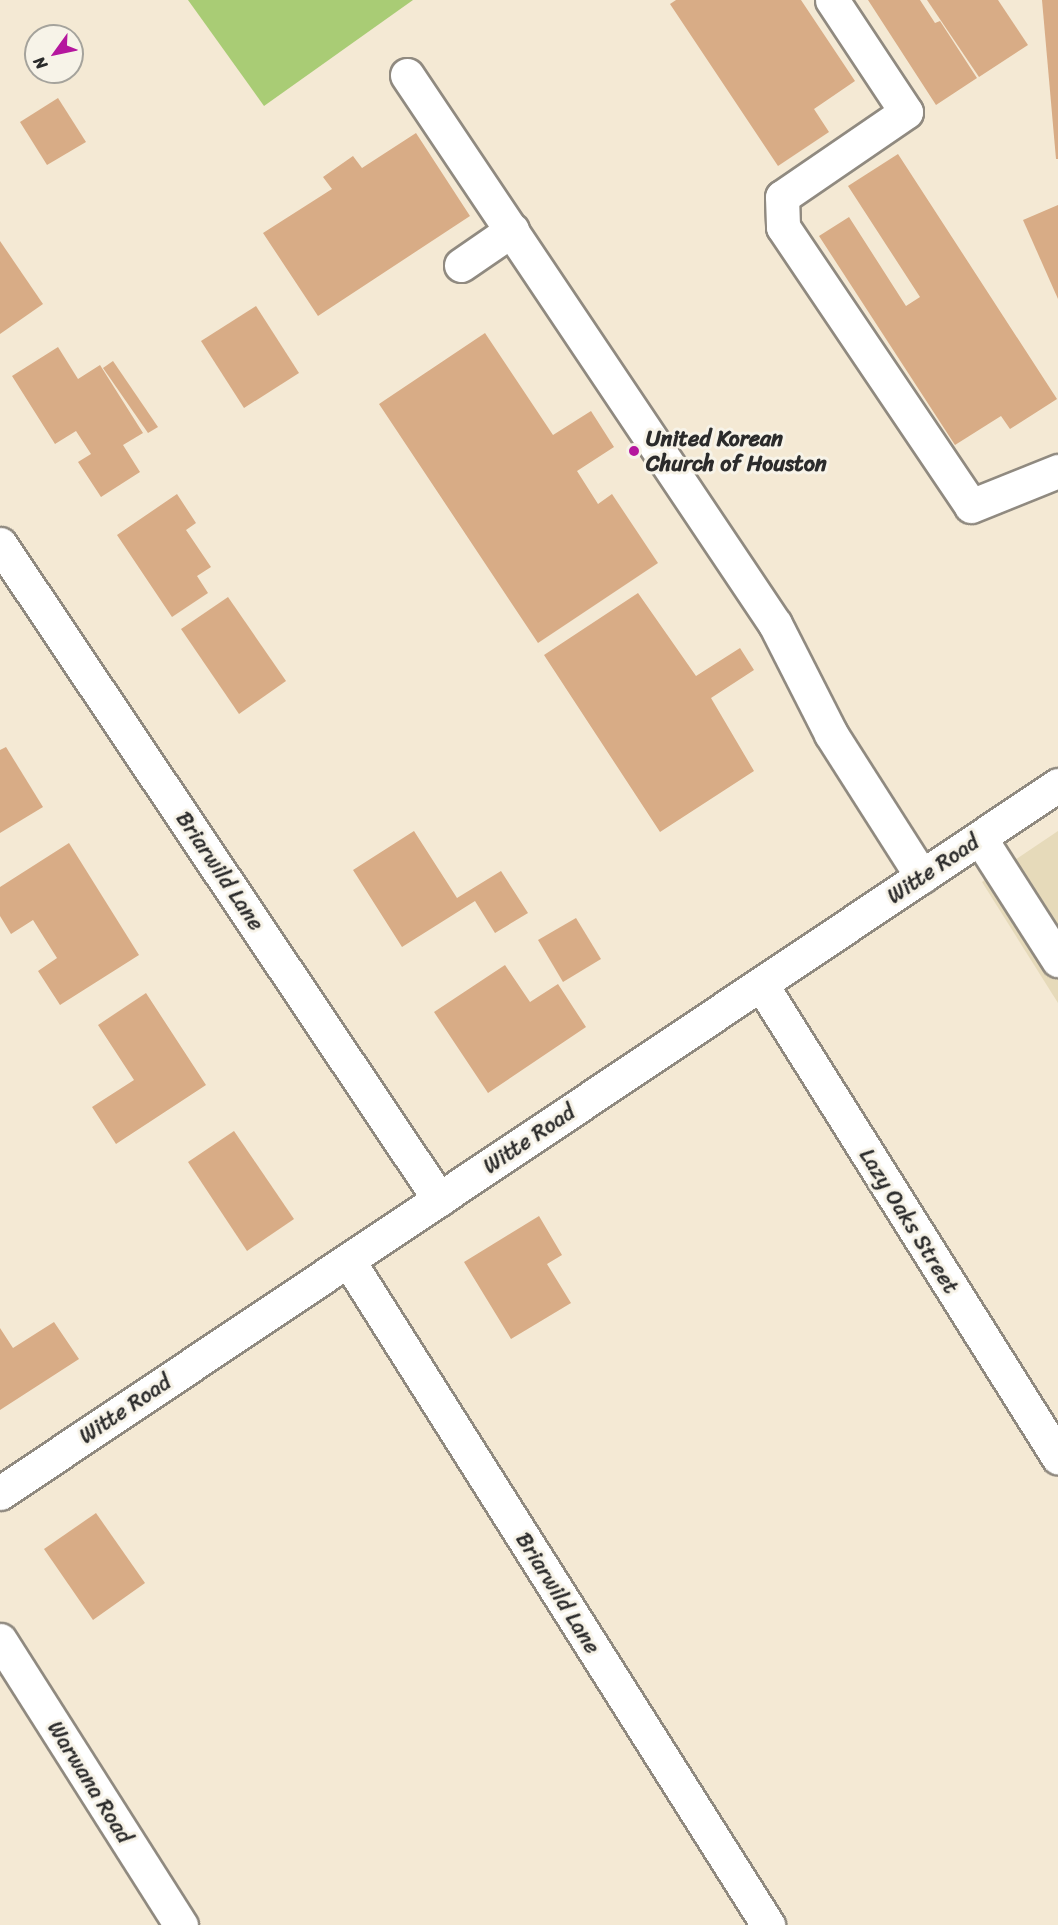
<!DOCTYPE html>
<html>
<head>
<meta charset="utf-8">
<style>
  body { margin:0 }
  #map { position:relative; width:1058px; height:1925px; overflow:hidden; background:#f4e9d4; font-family:Sriracha,sans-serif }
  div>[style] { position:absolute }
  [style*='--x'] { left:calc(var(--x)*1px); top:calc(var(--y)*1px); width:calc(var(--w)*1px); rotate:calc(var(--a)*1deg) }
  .built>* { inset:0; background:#e6daba }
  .green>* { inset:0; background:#a9cc75 }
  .building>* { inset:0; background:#d8ac86 }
  .roads { filter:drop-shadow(2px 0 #908a80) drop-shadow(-2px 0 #908a80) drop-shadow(0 2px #908a80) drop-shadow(0 -2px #908a80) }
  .minor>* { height:33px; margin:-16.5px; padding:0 16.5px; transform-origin:16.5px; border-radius:16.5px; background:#fff }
  .dots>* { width:16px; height:16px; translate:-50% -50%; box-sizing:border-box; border:3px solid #f7f3e8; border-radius:50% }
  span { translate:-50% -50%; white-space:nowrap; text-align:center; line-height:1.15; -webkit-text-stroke:6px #f7f3e8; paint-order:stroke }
  .poi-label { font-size:22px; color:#2b2b2b; font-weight:700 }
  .left { translate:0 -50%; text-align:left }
  .street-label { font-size:22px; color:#2b2b2b }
  .north { position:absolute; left:24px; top:24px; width:60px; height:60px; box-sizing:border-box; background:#f7f3e8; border:2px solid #a5a39c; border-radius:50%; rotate:237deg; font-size:16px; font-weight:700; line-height:24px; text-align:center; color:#2b2b2b }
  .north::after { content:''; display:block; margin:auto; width:21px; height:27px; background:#b5179e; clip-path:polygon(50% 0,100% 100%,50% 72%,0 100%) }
</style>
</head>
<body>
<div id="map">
  <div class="built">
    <i style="clip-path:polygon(1058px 831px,1058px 1003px,982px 882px)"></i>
  </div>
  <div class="green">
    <i style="clip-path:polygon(188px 0,413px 0,264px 106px)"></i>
  </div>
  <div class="building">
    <i style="clip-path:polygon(676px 0,801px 0,855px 81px,814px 109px,829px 132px,778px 166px,670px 4px)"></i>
    <i style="clip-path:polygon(868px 0,920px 0,935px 23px,940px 21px,977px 78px,936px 105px)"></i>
    <i style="clip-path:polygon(927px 0,998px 0,1028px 45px,979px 77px)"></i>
    <i style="clip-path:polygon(1042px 0,1058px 0,1058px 159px,1056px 159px)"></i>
    <i style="clip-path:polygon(58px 98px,86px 142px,47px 165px,20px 122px)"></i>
    <i style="clip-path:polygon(416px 133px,470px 216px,318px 316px,263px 233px,332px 189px,323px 177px,353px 156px,362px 168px)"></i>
    <i style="clip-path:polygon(898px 154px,1057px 399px,1010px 429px,1001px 416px,955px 445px,819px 236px,849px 217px,906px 306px,920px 297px,848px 186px)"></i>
    <i style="clip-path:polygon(1058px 205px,1058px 299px,1023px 220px)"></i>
    <i style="clip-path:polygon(0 241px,43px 304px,0 334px)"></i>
    <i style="clip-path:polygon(256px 306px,299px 373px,244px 408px,201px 341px)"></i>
    <i style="clip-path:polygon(485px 333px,553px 435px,591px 411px,614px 447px,577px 471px,598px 504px,612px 494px,658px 563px,538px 643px,379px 404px)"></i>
    <i style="clip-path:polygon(58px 347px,78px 379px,100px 365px,143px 433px,123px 445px,140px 472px,101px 497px,78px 462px,91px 454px,76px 431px,55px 444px,12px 376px)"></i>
    <i style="clip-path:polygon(113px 361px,158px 427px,148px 433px,103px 368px)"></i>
    <i style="clip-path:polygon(177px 494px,196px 523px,186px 530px,211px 567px,197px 576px,208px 593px,172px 617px,117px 535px)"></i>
    <i style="clip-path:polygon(638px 593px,696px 676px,740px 648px,754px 670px,711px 698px,754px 771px,660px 832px,544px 655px)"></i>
    <i style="clip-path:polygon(228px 597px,286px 681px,239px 714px,181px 629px)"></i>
    <i style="clip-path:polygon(6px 747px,43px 807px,0 833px,0 750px)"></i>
    <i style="clip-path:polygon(414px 831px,457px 898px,501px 871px,528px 913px,495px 933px,475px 901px,402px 947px,353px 870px)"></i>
    <i style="clip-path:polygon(69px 843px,139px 955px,60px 1005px,38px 971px,57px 958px,33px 920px,11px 934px,0 916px,0 887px)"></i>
    <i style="clip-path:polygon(576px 918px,601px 959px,563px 982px,538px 940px)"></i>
    <i style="clip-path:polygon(505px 965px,530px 1002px,558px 984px,586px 1027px,488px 1093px,434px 1012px)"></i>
    <i style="clip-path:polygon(146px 993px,206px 1085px,116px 1144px,92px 1107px,134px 1080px,98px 1025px)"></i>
    <i style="clip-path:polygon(234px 1131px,294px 1219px,247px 1251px,188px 1162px)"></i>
    <i style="clip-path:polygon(539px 1216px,562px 1255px,547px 1264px,571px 1303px,511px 1339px,464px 1262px)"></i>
    <i style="clip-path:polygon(54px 1322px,79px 1359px,0 1410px,0 1328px,13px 1348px)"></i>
    <i style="clip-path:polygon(96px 1513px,145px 1583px,93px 1620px,44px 1549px)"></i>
  </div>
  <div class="roads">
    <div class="minor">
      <i style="--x:832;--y:0;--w:134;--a:56.5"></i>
      <i style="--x:906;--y:112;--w:150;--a:145.6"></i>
      <i style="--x:782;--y:197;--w:30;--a:88"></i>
      <i style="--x:783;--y:227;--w:336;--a:56"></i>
      <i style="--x:971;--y:506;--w:94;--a:-21.9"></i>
      <i style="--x:407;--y:75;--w:661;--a:56.17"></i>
      <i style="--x:775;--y:624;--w:123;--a:63"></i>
      <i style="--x:831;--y:734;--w:169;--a:57.5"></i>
      <i style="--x:461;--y:265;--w:62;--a:-34.5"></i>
      <i style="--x:0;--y:544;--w:789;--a:56.17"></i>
      <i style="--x:980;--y:838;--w:145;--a:57.4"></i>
      <i style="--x:761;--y:984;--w:559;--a:57.88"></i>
      <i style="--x:348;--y:1260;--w:787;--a:57.72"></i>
      <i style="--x:0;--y:1493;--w:1273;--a:-33.79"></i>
      <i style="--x:0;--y:1640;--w:338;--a:57.6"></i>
    </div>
  </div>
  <div class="dots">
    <i style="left:634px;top:451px;background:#b5179e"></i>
  </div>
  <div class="poi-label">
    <span class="left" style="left:646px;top:451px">United Korean<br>Church of Houston</span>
  </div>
  <div class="street-label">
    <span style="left:933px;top:869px;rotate:-34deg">Witte Road</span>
    <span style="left:220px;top:871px;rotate:56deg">Briarwild Lane</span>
    <span style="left:529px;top:1139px;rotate:-34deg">Witte Road</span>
    <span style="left:909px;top:1221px;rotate:58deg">Lazy Oaks Street</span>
    <span style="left:125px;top:1409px;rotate:-34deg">Witte Road</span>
    <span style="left:558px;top:1593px;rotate:58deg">Briarwild Lane</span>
    <span style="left:90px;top:1782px;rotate:58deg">Warwana Road</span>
  </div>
  <div class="north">N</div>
</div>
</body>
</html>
